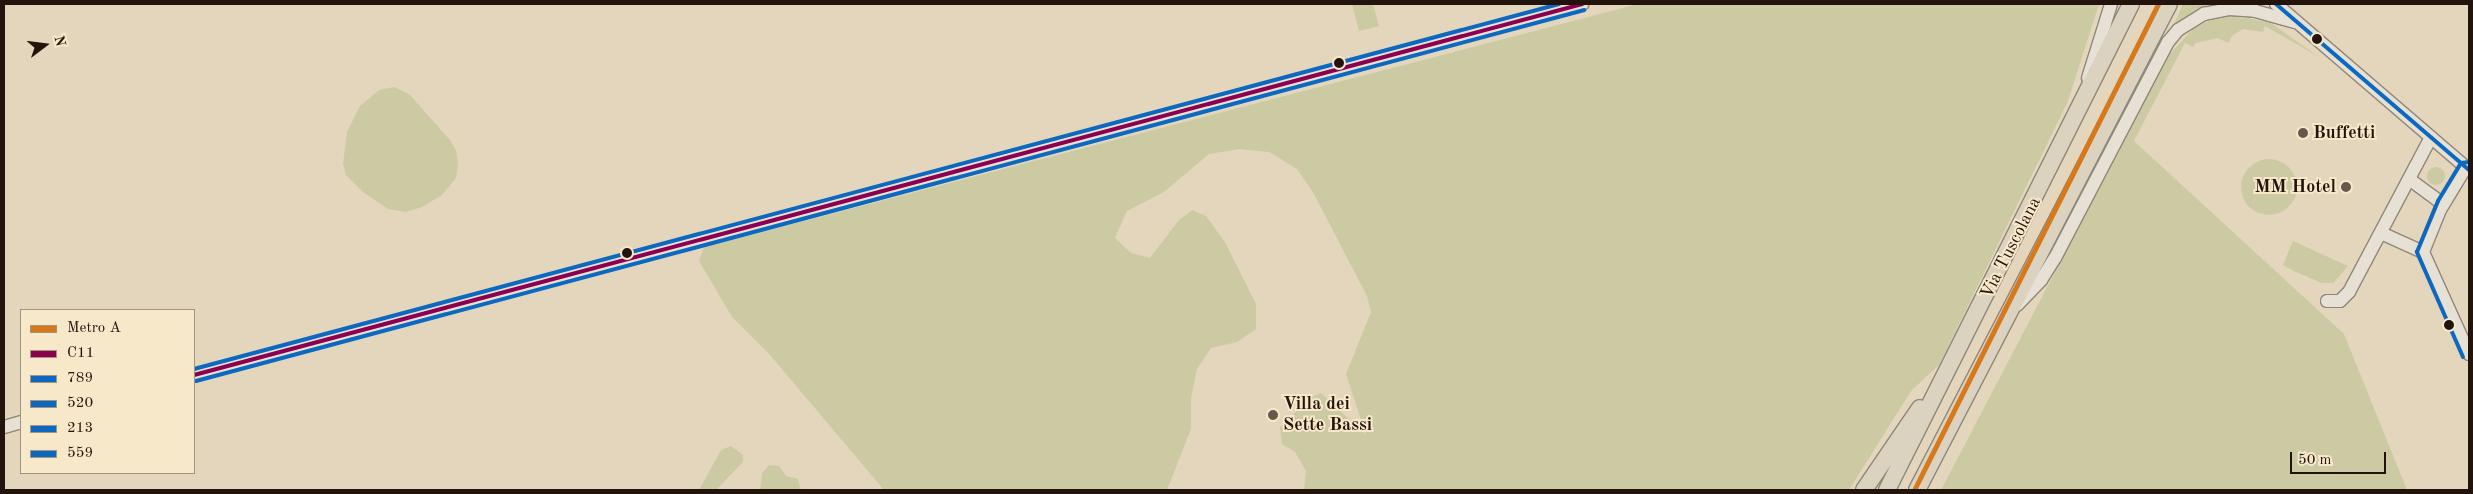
<!DOCTYPE html>
<html>
<head>
<meta charset="utf-8">
<style>
  body { margin:0 }
  #map { position:relative; width:2473px; height:494px; overflow:hidden; background:#e3d6bd; font-family:"Old Standard TT",serif }
  div>[style] { position:absolute }
  [style*='--x'] { left:calc(var(--x)*1px); top:calc(var(--y)*1px); width:calc(var(--w)*1px); rotate:calc(var(--a)*1deg) }
  .green>* { inset:0; background:#cccaa2 }
  .round { border-radius:50% }
  .roads { filter:drop-shadow(1px 0 #8f8778) drop-shadow(-1px 0 #8f8778) drop-shadow(0 1px #8f8778) drop-shadow(0 -1px #8f8778) }
  .minor>* { height:12px; margin:-6px; padding:0 6px; transform-origin:6px; border-radius:6px; background:#e7e1d5 }
  .major>* { height:16px; margin:-8px; padding:0 8px; transform-origin:8px; border-radius:8px; background:#dbd2c0 }
  .bus-1>* { height:4px; margin:-2px; padding:0 2px; transform-origin:2px; border-radius:2px; background:#8b004f }
  .bus-2>* { height:4px; margin:-2px; padding:0 2px; transform-origin:2px; border-radius:2px; background:#0c69bf }
  .bus-3>* { height:4px; margin:-2px; padding:0 2px; transform-origin:2px; border-radius:2px; background:#0c69bf }
  .bus-4>* { height:4px; margin:-2px; padding:0 2px; transform-origin:2px; border-radius:2px; background:#0c69bf }
  .bus-5>* { height:4px; margin:-2px; padding:0 2px; transform-origin:2px; border-radius:2px; background:#0c69bf }
  .metro-1>* { height:5px; margin:-2.5px; padding:0 2.5px; transform-origin:2.5px; border-radius:2.5px; background:#d6791c }
  .dots>* { width:14px; height:14px; translate:-50% -50%; box-sizing:border-box; border:2px solid #f7e8ca; border-radius:50% }
  span { translate:-50% -50%; white-space:nowrap; text-align:center; line-height:1.15; -webkit-text-stroke:4px #f7e8ca; paint-order:stroke }
  .poi-label { font-size:18px; color:#22140d; font-weight:700 }
  .left { translate:0 -50%; text-align:left }
  .right { translate:-100% -50%; text-align:right }
  .street-label { font-size:18px; color:#22140d }
  .frame { position:absolute; inset:0; border:5px solid #22140d; pointer-events:none }
  .legend { position:absolute; left:20px; top:309px; width:175px; height:165px; box-sizing:border-box; background:#f7e8ca; border:1px solid #a2937e; margin:0; padding:6px 9px; list-style:none; font-size:15px; color:#22140d }
  .legend li { display:flex; align-items:center; gap:10px; height:25px }
  .legend b { width:25px; border:1px solid #a2937e }
  .north { position:absolute; left:20px; top:20px; width:50px; height:50px; -webkit-text-stroke:4px #f7e8ca; paint-order:stroke; rotate:75deg; font-size:14px; font-weight:700; line-height:20px; text-align:center; color:#22140d }
  .north::after { content:''; display:block; margin:auto; width:18px; height:22px; background:#22140d; clip-path:polygon(50% 0,100% 100%,50% 72%,0 100%) }
  .scale { position:absolute; left:2290px; top:452px; width:96px; height:22px; box-sizing:border-box; border:2px solid #22140d; border-top:0; padding-left:6px; font-size:15px; line-height:18px; white-space:nowrap; color:#22140d; -webkit-text-stroke:4px #f7e8ca; paint-order:stroke }
</style>
</head>
<body>
<div id="map">
  <div class="green">
    <i style="clip-path:polygon(1352px 4px,1373px 4px,1379px 26px,1359px 31px)"></i>
    <i style="clip-path:polygon(1638px 4px,2099px 4px,2068px 101px,1939px 365px,1911px 391px,1849px 490px,1304px 490px,1306px 471px,1295px 452px,1282px 444px,1280px 427px,1311px 397px,1321px 393px,1366px 435px,1346px 374px,1371px 312px,1367px 296px,1314px 194px,1297px 169px,1269px 152px,1239px 149px,1209px 154px,1164px 192px,1127px 211px,1115px 238px,1131px 253px,1150px 258px,1179px 220px,1192px 210px,1206px 216px,1225px 242px,1256px 304px,1256px 329px,1237px 342px,1211px 348px,1197px 369px,1191px 398px,1191px 429px,1167px 490px,884px 490px,770px 355px,732px 317px,699px 261px,704px 247px)"></i>
    <i style="clip-path:polygon(2183px 4px,2218px 4px,2185px 17px,2171px 31px)"></i>
    <i style="clip-path:polygon(2233px 15px,2271px 23px,2319px 57px,2265px 26px,2263px 32px,2243px 29px,2233px 35px,2228px 43px,2218px 38px,2196px 43px,2193px 47px,2185px 43px,2134px 141px,2344px 334px,2407px 490px,1941px 490px,2168px 56px,2194px 28px,2217px 17px)"></i>
    <i style="clip-path:polygon(394px 87px,409px 94px,450px 140px,456px 150px,458px 164px,456px 178px,442px 195px,422px 207px,406px 212px,388px 209px,363px 192px,346px 175px,343px 164px,347px 132px,360px 106px,379px 90px)"></i>
    <i class="round" style="left:2241px;top:159px;width:56px;height:56px"></i>
    <i class="round" style="left:2427px;top:167px;width:18px;height:18px"></i>
    <i style="clip-path:polygon(2293px 241px,2348px 266px,2333px 283px,2322px 283px,2296px 272px,2283px 265px)"></i>
    <i style="clip-path:polygon(731px 446px,743px 455px,743px 462px,716px 490px,699px 490px,721px 450px)"></i>
    <i style="clip-path:polygon(769px 465px,779px 466px,786px 476px,798px 479px,801px 490px,760px 490px,762px 473px)"></i>
  </div>
  <div class="roads">
    <div class="minor">
      <i style="--x:2276;--y:4;--w:255;--a:40.7"></i>
      <i style="--x:2088;--y:78;--w:77;--a:-72.7"></i>
      <i style="--x:2409;--y:179;--w:42;--a:36.3"></i>
      <i style="--x:2381;--y:233;--w:46;--a:24.3"></i>
      <i style="--x:2423;--y:252;--w:112;--a:65.7"></i>
      <i style="--x:2423;--y:252;--w:45;--a:-68"></i>
      <i style="--x:2440;--y:210;--w:50;--a:-58.8"></i>
      <i style="--x:2327;--y:301;--w:13;--a:0"></i>
      <i style="--x:2340;--y:301;--w:13;--a:-45"></i>
      <i style="--x:2349;--y:292;--w:175;--a:-62.1"></i>
      <i style="--x:2017;--y:305;--w:35;--a:-46"></i>
      <i style="--x:2041;--y:280;--w:26;--a:-58"></i>
      <i style="--x:2055;--y:258;--w:244;--a:-62.4"></i>
      <i style="--x:2168;--y:42;--w:16;--a:-50"></i>
      <i style="--x:2178;--y:30;--w:31;--a:-32"></i>
      <i style="--x:2204;--y:14;--w:25;--a:-11"></i>
      <i style="--x:2229;--y:9;--w:26;--a:4"></i>
      <i style="--x:2255;--y:11;--w:41;--a:15.4"></i>
      <i style="--x:194;--y:375;--w:1437;--a:-14.96"></i>
      <i style="--x:4;--y:427;--w:18;--a:-16"></i>
    </div>
    <div class="major">
      <i style="--x:1864;--y:490;--w:99;--a:-55.7"></i>
      <i style="--x:1887;--y:490;--w:544;--a:-63.34"></i>
      <i style="--x:1917;--y:490;--w:547;--a:-62.59"></i>
    </div>
  </div>
  <div class="bus-1">
    <i style="--x:194;--y:375;--w:1437;--a:-14.96"></i>
  </div>
  <div class="bus-2">
    <i style="--x:196;--y:381;--w:1437;--a:-14.96"></i>
  </div>
  <div class="bus-3">
    <i style="--x:194;--y:369;--w:1413;--a:-14.97"></i>
  </div>
  <div class="bus-4">
    <i style="--x:2276;--y:4;--w:255;--a:40.7"></i>
  </div>
  <div class="bus-5">
    <i style="--x:2463;--y:357;--w:115;--a:-113.7"></i>
    <i style="--x:2417;--y:252;--w:55;--a:-67.6"></i>
    <i style="--x:2438;--y:201;--w:44;--a:-58.8"></i>
    <i style="--x:2461;--y:163;--w:8;--a:-7"></i>
  </div>
  <div class="metro-1">
    <i style="--x:1914;--y:490;--w:544;--a:-63.34"></i>
  </div>
  <div class="dots">
    <i style="left:2317px;top:39px;background:#22140d"></i>
    <i style="left:1339px;top:63px;background:#22140d"></i>
    <i style="left:2303px;top:133px;background:#66584b"></i>
    <i style="left:2346px;top:187px;background:#66584b"></i>
    <i style="left:627px;top:253px;background:#22140d"></i>
    <i style="left:2449px;top:325px;background:#22140d"></i>
    <i style="left:1273px;top:415px;background:#66584b"></i>
  </div>
  <div class="poi-label">
    <span class="left" style="left:2313px;top:133px">Buffetti</span>
    <span class="right" style="left:2336px;top:187px">MM Hotel</span>
    <span class="left" style="left:1283px;top:415px">Villa dei<br>Sette Bassi</span>
  </div>
  <div class="street-label">
    <span style="left:2011px;top:248px;rotate:-63deg">Via Tuscolana</span>
  </div>
  <div class="frame"></div>
  <ul class="legend">
  <li><b style="height:6px;background:#d6791c"></b>Metro A</li>
  <li><b style="height:6px;background:#8b004f"></b>C11</li>
  <li><b style="height:6px;background:#0c69bf"></b>789</li>
  <li><b style="height:6px;background:#0c69bf"></b>520</li>
  <li><b style="height:6px;background:#0c69bf"></b>213</li>
  <li><b style="height:6px;background:#0c69bf"></b>559</li>
  </ul>
  <div class="north">N</div>
  <div class="scale">50 m</div>
</div>
</body>
</html>
